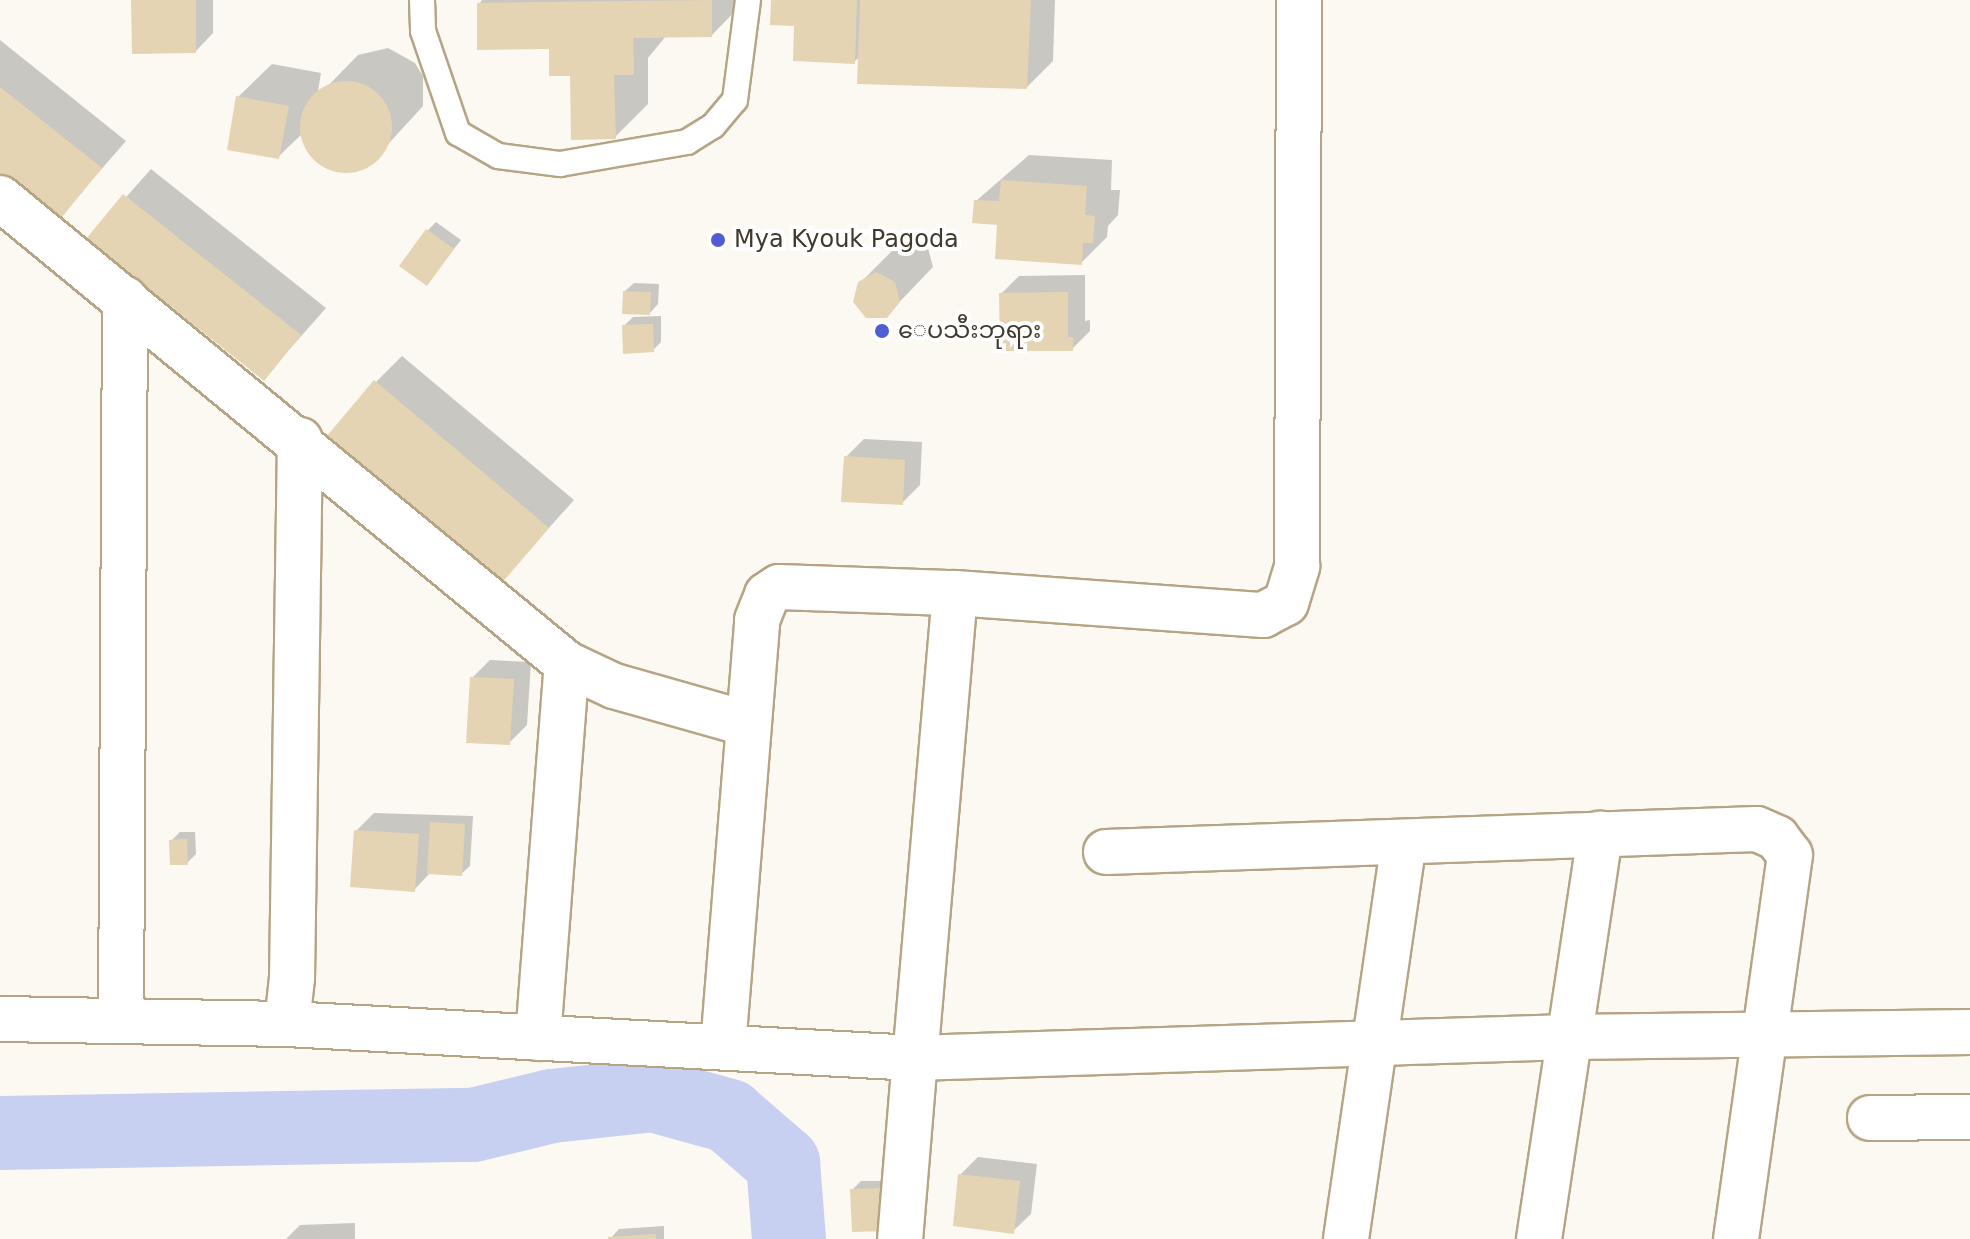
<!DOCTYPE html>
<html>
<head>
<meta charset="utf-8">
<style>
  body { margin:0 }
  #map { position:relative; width:1970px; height:1239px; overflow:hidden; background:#fcf9f2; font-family:"DejaVu Sans","Noto Sans Myanmar",sans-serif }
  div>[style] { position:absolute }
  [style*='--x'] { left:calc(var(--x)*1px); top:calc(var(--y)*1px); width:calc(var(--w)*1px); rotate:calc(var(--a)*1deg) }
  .shadow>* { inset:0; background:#0003 }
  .river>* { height:74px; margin:-37px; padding:0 37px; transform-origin:37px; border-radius:37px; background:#c8d0f1 }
  .building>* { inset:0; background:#e5d4b4 }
  .round { border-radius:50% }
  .roads { filter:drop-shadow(2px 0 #b5a585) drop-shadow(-2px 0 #b5a585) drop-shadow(0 2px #b5a585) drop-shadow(0 -2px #b5a585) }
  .service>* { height:24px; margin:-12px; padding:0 12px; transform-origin:12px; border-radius:12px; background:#fff }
  .minor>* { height:44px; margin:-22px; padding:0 22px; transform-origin:22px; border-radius:22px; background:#fff }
  .dots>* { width:22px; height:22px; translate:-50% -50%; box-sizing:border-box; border:4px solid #fff; border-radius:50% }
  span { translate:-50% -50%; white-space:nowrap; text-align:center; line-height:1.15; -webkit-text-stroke:8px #fff; paint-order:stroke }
  .poi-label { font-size:24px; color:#40392c }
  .left { translate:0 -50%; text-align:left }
</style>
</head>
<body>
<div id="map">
  <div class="shadow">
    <i style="clip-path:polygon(133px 0,213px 0,213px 33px,196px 51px)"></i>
    <i style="clip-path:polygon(482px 0,745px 0,745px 1px,712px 35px,666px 36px,648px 58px,648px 104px,615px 137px,551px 47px,479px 4px)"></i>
    <i style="clip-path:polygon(773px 0,1055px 0,1053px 61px,1027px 87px,860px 56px,854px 62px,796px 24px)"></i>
    <i style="clip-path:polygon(0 40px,126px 141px,58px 219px,0 173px)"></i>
    <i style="clip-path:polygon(388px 48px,415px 63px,423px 76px,423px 106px,369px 165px,339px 170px,312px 156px,305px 131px,278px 157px,238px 97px,272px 64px,321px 73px,317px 97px,358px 55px)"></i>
    <i style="clip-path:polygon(1029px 155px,1112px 160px,1111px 190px,1120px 190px,1118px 215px,1108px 226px,1107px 237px,1081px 263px,999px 223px,976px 201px)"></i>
    <i style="clip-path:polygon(151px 169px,326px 308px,264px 378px,89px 239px)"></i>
    <i style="clip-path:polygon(436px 222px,461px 240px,427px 283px,428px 230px)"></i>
    <i style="clip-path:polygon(911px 240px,928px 248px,933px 267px,886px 316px,860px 283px,894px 249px)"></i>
    <i style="clip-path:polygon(1085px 275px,1085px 321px,1090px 320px,1090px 331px,1072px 349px,1001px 294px,1019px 276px)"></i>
    <i style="clip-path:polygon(634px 283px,659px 284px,658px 304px,650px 313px,625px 291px)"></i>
    <i style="clip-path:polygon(661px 316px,661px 342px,653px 350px,624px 326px,633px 317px)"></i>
    <i style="clip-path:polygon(402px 356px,574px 500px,496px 587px,376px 382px)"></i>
    <i style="clip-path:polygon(864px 439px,922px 442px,920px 485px,902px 503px,846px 457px)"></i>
    <i style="clip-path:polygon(490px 660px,531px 662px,527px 725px,509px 743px,472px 678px)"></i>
    <i style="clip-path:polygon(374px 813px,473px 816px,470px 866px,461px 874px,431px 872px,414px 890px,356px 831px)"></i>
    <i style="clip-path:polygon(180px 832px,195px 832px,196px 854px,187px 863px,171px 841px)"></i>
    <i style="clip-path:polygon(978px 1157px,1037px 1164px,1031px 1214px,1013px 1231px,960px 1175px)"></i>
    <i style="clip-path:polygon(861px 1181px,896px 1181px,853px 1230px,852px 1190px)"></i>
    <i style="clip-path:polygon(355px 1223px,355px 1239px,286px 1239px,300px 1225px)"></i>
    <i style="clip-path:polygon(664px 1226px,664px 1239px,610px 1239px,619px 1229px)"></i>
  </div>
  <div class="river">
    <i style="--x:0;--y:1133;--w:473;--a:-1"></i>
    <i style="--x:473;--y:1125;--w:81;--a:-13.5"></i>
    <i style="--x:552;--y:1106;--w:102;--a:-6.2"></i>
    <i style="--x:653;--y:1095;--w:79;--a:15.4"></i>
    <i style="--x:729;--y:1116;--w:72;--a:41"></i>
    <i style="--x:783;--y:1163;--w:76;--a:85.5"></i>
  </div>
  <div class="building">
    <i style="clip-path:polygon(131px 0,196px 0,196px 53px,132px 54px)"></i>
    <i style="clip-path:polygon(712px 0,712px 37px,633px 38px,634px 75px,614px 75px,616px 139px,571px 140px,570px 76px,549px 76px,549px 49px,477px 50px,477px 3px)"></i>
    <i style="clip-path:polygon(771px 0,857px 0,855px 64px,793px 61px,794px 26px,770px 25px)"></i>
    <i style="clip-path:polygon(860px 0,1031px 0,1027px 89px,857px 84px)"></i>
    <i class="round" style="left:300px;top:81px;width:92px;height:92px"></i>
    <i style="clip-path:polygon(0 87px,102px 168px,58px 222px,0 175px)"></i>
    <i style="clip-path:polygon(236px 96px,289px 106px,279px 159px,227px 150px)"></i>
    <i style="clip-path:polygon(1001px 180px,1087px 186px,1085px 215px,1095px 216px,1093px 243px,1083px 243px,1082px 265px,995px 259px,997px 225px,972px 223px,974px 200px,999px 201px)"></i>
    <i style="clip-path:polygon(123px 194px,301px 335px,264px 381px,86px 239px)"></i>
    <i style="clip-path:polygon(426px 229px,454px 249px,427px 286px,399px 266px)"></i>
    <i style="clip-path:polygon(876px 272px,895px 282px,900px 302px,887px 318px,866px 318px,853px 302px,858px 282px)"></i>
    <i style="clip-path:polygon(623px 291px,651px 292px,650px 315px,622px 314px)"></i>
    <i style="clip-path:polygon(1068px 292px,1068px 337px,1073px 337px,1073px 351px,1000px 351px,999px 293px)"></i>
    <i style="clip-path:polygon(653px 324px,654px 352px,623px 354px,622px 325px)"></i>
    <i style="clip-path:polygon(374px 380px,549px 528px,496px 590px,321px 443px)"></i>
    <i style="clip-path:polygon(844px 456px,905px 460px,903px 505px,841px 502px)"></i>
    <i style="clip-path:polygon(470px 677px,514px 679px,510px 745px,466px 743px)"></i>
    <i style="clip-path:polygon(430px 822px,465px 824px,462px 876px,427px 874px)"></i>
    <i style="clip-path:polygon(354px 830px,419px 834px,415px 892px,350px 887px)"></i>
    <i style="clip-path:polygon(187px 839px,188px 865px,170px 865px,169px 840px)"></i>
    <i style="clip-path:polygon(958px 1174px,1020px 1181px,1014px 1234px,953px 1226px)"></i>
    <i style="clip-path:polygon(889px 1188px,890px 1231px,852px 1232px,850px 1189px)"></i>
    <i style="clip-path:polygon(656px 1234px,656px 1239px,608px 1239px,608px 1237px)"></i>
  </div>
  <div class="roads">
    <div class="service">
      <i style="--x:422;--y:0;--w:31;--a:88"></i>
      <i style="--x:423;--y:31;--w:108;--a:71.1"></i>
      <i style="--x:458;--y:133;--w:46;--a:29.9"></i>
      <i style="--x:498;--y:156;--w:63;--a:7.4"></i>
      <i style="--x:560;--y:164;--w:129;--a:-9.8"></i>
      <i style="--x:687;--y:142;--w:31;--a:-32"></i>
      <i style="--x:713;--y:126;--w:34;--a:-50"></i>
      <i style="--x:735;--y:100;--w:101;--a:-82.6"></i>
    </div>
    <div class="minor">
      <i style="--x:0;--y:198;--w:734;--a:39.42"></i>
      <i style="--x:567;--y:664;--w:52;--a:25.1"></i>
      <i style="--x:614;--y:686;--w:139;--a:15.8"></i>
      <i style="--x:300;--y:440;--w:538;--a:90.85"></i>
      <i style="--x:292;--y:978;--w:46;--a:96.2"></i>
      <i style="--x:287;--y:1024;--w:629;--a:3.1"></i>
      <i style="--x:915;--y:1058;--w:182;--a:94.7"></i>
      <i style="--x:955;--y:593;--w:467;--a:94.9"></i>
      <i style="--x:915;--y:1058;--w:654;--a:-1.84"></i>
      <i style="--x:1569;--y:1037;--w:401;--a:-0.7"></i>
      <i style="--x:1106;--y:852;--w:651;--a:-2.02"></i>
      <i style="--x:1757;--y:829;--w:22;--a:24"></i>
      <i style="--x:1777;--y:838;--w:21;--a:53"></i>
      <i style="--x:1790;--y:855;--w:388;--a:98"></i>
      <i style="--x:0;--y:1019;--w:287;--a:1"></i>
      <i style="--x:121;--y:1021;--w:722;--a:-89.68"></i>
      <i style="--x:538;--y:1038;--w:375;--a:-85.6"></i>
      <i style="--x:723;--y:1047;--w:428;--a:-85.4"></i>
      <i style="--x:757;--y:620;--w:27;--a:-68"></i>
      <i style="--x:767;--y:595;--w:14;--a:-34"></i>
      <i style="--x:779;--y:587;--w:176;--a:2"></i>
      <i style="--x:955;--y:593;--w:309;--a:4.1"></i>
      <i style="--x:1263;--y:615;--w:26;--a:-28"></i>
      <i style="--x:1286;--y:603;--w:39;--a:-73"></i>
      <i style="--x:1297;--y:566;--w:566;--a:-89.8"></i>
      <i style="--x:1870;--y:1118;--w:100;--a:-0.6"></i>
      <i style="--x:1346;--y:1239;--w:401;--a:-81.7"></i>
      <i style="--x:1539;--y:1239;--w:410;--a:-81.4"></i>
    </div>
  </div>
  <div class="dots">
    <i style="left:718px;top:240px;background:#515dd3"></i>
    <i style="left:882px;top:331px;background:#515dd3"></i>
  </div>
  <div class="poi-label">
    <span class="left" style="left:734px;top:240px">Mya Kyouk Pagoda</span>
    <span class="left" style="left:898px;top:331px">ေပသီးဘုရား</span>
  </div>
</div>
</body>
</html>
